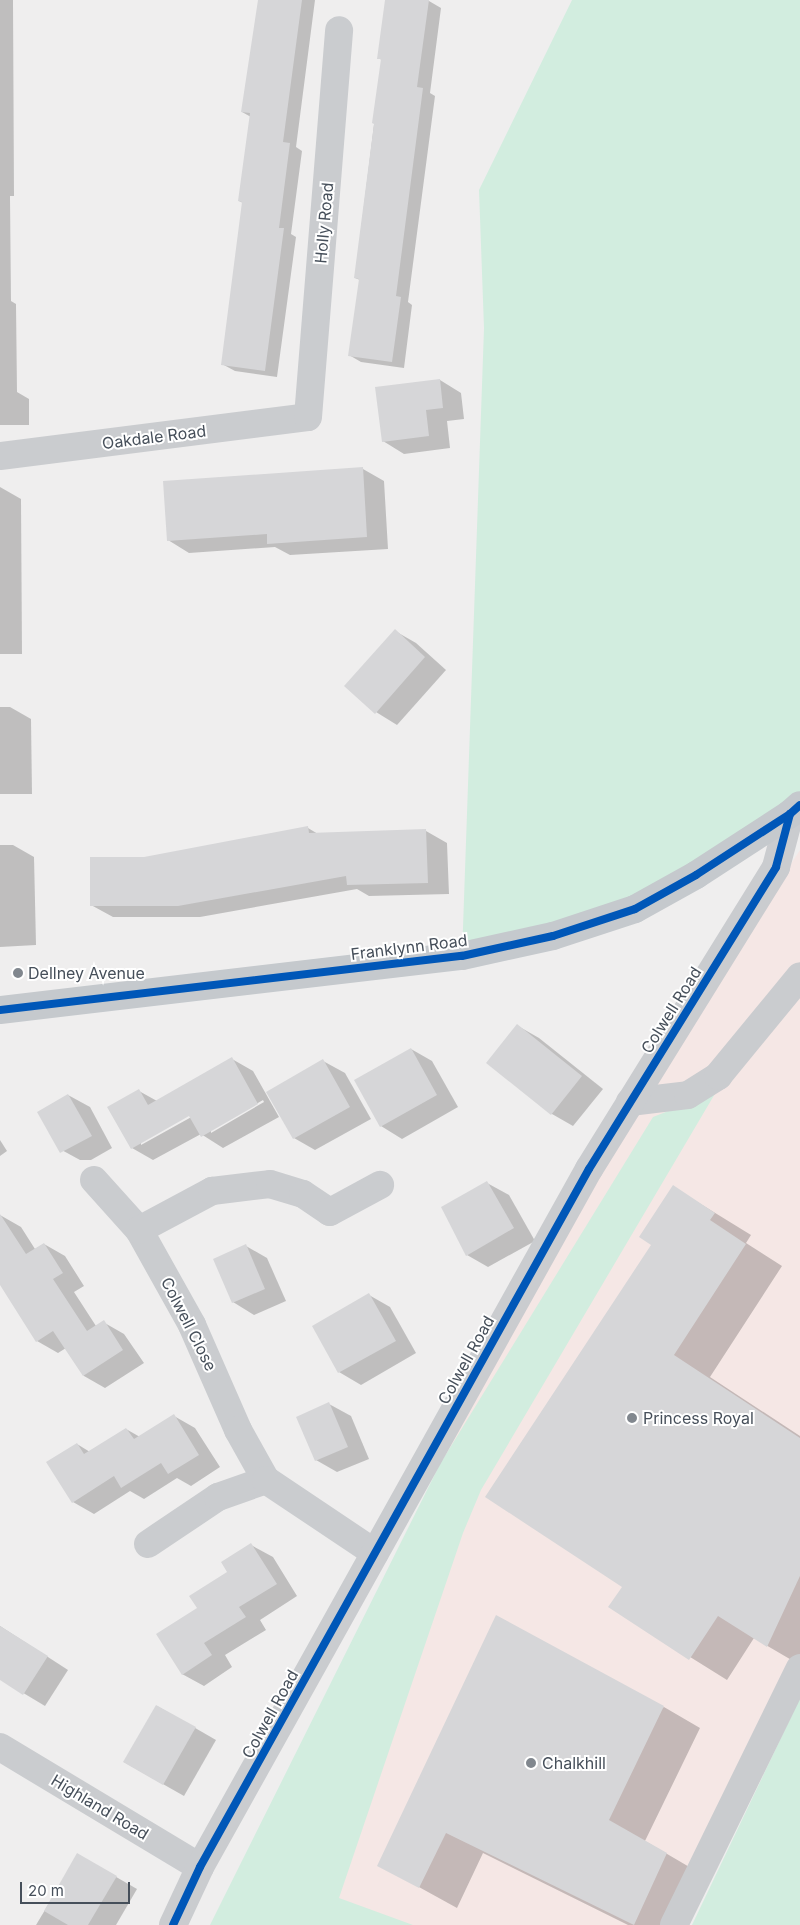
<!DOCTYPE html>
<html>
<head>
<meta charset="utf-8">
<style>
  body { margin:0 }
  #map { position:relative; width:800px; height:1925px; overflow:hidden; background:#efeeee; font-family:Inter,sans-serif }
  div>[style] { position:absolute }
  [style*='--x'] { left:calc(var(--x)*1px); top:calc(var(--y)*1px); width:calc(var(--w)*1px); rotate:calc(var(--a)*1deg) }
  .medical>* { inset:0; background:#f5e7e5 }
  .green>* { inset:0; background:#d2eddf }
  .shadow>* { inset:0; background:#0003 }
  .building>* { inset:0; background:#d6d6d8 }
  .minor>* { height:28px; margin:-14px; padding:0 14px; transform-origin:14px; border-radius:14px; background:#cacccf }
  .major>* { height:28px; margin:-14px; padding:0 14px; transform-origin:14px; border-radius:14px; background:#c5c9cd }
  .cycleway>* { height:8px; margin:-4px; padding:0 4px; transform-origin:4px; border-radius:4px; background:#0057b8 }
  .dots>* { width:14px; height:14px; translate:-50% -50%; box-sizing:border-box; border:2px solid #fff; border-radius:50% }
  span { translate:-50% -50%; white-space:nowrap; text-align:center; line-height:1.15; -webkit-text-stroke:4px #fff; paint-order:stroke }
  .street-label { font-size:16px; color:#464f5a }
  .poi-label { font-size:16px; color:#464f5a }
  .left { translate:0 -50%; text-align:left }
  .scale { position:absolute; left:20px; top:1882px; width:110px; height:22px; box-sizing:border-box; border:2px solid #464f5a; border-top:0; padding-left:6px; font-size:15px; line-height:18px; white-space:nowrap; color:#464f5a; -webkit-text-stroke:4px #fff; paint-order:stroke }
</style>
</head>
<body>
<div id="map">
  <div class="medical">
    <i style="clip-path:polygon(800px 850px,800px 1668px,674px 1925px,374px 1925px,232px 1883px,589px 1169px)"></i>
  </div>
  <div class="green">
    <i style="clip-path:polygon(572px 0,800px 0,800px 805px,635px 909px,462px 956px,484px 328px,479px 190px)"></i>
    <i style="clip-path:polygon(716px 1092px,481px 1490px,463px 1533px,339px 1898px,413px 1925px,210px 1925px,440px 1464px,653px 1117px)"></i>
    <i style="clip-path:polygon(800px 1698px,800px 1925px,692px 1925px)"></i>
  </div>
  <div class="shadow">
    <i style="clip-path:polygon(0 0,13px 0,14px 196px,10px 196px,11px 301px,16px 304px,17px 392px,29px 399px,29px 425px,0 425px)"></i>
    <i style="clip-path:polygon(259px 0,315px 0,296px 147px,302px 151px,291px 234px,296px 237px,277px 377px,235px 371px,222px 364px,243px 203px,239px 201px,251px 117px,242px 112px)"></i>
    <i style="clip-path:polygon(386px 0,429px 1px,441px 8px,430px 93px,435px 96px,408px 302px,412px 305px,404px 368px,361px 362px,349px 355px,360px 280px,355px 278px,382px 60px,378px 58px)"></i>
    <i style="clip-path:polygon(440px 380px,461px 393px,464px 419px,447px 421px,450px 448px,404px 454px,383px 441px)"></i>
    <i style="clip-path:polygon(363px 469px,384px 481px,388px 549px,290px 555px,275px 547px,189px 553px,168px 540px)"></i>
    <i style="clip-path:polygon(0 487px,21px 499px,22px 654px,0 654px)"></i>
    <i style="clip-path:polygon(395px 631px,416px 643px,446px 670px,397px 725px,376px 712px)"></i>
    <i style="clip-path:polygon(0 707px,10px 707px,31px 719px,32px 794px,0 794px)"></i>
    <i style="clip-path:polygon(308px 828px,318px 834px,426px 831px,447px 843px,449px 894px,369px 896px,357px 889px,200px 917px,113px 917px,91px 905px,144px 858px)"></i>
    <i style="clip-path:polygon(0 845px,13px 845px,34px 857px,36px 945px,0 947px)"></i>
    <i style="clip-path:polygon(518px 1026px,539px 1038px,603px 1089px,573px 1126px,552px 1114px)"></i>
    <i style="clip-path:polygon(411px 1049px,432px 1061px,458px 1107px,402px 1139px,381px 1126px)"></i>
    <i style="clip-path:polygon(evenodd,232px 1059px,253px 1071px,279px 1117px,223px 1148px,201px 1134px,153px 1160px,132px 1148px,139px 1091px,157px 1101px,232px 1059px,263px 1100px,264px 1102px,211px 1133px,211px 1130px,263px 1100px,232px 1059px,194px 1112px,195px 1115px,141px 1145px,141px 1142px,194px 1112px)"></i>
    <i style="clip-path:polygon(323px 1061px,345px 1073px,371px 1119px,315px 1150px,294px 1138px)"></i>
    <i style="clip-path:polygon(68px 1095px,90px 1107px,112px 1148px,91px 1160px,80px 1160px,58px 1148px)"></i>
    <i style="clip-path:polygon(0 1140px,7px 1151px,0 1156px)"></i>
    <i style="clip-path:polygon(487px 1183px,509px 1195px,535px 1241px,488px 1267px,467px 1255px)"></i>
    <i style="clip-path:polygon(673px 1187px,751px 1235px,746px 1243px,782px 1266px,710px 1377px,800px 1436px,800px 1665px,754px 1638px,727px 1680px,610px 1607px,624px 1587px,652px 1245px)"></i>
    <i style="clip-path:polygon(0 1215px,21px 1227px,35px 1249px,44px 1244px,65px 1256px,84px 1286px,74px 1292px,96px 1326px,103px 1322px,124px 1334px,144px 1363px,105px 1388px,84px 1376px,66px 1348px,58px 1353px,37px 1341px,0 1283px)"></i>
    <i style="clip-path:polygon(246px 1246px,267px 1258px,286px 1301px,254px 1315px,233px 1302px)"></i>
    <i style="clip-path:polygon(369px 1295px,390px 1307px,416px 1353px,361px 1385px,339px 1372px,314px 1326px)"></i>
    <i style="clip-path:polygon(329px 1404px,351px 1416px,369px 1459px,337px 1472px,316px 1460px)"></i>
    <i style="clip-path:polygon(174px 1416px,195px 1428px,220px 1467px,191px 1486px,177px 1478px,144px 1499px,130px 1491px,94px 1514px,73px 1502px,77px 1444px,90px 1452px,126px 1429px,140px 1437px)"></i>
    <i style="clip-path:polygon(251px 1545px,273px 1557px,297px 1596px,260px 1620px,266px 1630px,225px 1655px,232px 1667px,204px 1686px,182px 1674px,199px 1608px)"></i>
    <i style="clip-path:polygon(0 1626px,68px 1670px,45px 1706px,0 1679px)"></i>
    <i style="clip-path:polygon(157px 1706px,216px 1740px,184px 1796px,124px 1762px)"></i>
    <i style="clip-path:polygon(664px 1707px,700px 1728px,645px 1841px,703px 1875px,680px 1925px,628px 1925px,483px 1853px,457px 1908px,379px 1865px)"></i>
    <i style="clip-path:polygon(78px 1855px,137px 1889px,116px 1925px,36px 1925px)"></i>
  </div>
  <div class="building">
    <i style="clip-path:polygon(258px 0,302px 0,283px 142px,290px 143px,279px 228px,284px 228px,265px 371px,221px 365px,242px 202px,238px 201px,250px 113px,241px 112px)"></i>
    <i style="clip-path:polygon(385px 0,429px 0,417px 87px,423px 88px,396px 296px,401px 297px,392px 362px,348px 356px,359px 279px,354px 278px,374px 124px,372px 123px,381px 59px,377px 59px)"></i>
    <i style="clip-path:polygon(440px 379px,443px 408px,426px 410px,429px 436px,382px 442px,375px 387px)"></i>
    <i style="clip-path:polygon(363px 467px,367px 537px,267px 544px,267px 534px,167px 541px,163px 481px)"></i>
    <i style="clip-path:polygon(395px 629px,425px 657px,375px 714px,344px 686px)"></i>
    <i style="clip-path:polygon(308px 826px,309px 833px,426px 829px,428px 883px,347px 885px,346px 876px,178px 906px,90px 906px,90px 857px,144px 857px)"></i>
    <i style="clip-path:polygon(517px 1024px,582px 1076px,551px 1115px,486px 1063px)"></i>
    <i style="clip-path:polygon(411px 1048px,437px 1095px,380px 1127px,354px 1080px)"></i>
    <i style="clip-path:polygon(232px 1057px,258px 1104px,201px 1137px,189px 1116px,131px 1149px,107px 1107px,139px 1089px,148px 1105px)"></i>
    <i style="clip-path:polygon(323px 1059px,350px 1107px,293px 1139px,266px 1092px)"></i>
    <i style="clip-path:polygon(68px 1094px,92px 1136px,60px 1153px,37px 1112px)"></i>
    <i style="clip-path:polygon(487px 1181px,514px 1228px,466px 1256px,441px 1207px)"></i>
    <i style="clip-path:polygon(673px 1185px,715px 1213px,710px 1220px,746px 1244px,674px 1355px,800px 1438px,800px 1576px,767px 1647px,718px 1616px,689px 1660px,608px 1607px,622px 1587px,485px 1497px,651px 1245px,639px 1237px)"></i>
    <i style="clip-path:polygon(0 1214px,26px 1254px,44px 1243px,63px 1273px,53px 1279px,87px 1331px,104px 1320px,123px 1350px,83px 1376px,53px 1331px,36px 1342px,0 1285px)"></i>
    <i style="clip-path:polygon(246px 1244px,265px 1289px,232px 1303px,213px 1259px)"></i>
    <i style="clip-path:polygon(369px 1293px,396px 1341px,338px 1373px,312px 1326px)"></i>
    <i style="clip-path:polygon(329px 1402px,348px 1447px,315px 1461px,296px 1417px)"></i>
    <i style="clip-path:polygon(174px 1414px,199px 1455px,168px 1474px,161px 1463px,121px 1488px,114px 1476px,72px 1503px,46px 1462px,77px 1443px,84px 1454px,126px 1428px,134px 1439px)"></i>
    <i style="clip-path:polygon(251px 1543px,277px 1584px,239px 1607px,246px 1617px,204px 1643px,212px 1655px,182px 1675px,156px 1634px,197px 1608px,189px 1596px,227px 1572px,221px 1562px)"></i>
    <i style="clip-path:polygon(496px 1615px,664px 1706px,609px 1820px,667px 1853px,634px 1925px,446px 1833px,419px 1888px,377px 1866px)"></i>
    <i style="clip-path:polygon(0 1626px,48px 1656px,23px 1695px,0 1680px)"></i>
    <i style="clip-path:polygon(156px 1705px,196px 1727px,163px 1785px,123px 1762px)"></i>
    <i style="clip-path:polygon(77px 1853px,117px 1876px,88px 1925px,68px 1925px,44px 1911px)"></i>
  </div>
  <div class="minor">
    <i style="--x:0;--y:456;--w:310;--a:-7.2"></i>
    <i style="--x:308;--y:417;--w:388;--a:-85.4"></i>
    <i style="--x:630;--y:1102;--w:58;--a:-6.9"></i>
    <i style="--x:688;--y:1095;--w:36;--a:-32"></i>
    <i style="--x:718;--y:1076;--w:129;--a:-50.6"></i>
    <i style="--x:94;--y:1180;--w:67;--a:48"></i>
    <i style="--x:139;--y:1230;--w:109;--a:60.8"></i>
    <i style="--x:192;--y:1325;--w:115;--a:66.3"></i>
    <i style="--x:238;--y:1430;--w:57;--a:60.8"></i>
    <i style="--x:139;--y:1230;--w:83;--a:-28.1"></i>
    <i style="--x:212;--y:1191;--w:58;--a:-6.9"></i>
    <i style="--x:270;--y:1184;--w:34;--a:17"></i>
    <i style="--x:303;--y:1194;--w:32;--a:34"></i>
    <i style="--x:330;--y:1212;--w:57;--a:-28.4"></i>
    <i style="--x:148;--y:1544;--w:84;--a:-33.9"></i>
    <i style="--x:218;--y:1497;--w:51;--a:-19.5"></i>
    <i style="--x:266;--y:1480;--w:131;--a:33.8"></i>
    <i style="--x:0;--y:1747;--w:233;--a:31"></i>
    <i style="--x:173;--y:1925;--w:64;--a:-65"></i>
    <i style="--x:200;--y:1867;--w:799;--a:-60.87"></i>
    <i style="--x:589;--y:1169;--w:355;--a:-58.2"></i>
    <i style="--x:776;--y:867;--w:55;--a:-75.2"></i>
    <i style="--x:674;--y:1925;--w:286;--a:-63.9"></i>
  </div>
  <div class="major">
    <i style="--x:0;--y:1010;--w:465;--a:-6.7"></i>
    <i style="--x:462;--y:956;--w:93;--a:-12.4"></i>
    <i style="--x:553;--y:936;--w:86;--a:-18.2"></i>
    <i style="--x:635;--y:909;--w:70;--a:-29.1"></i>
    <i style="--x:696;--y:875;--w:112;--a:-33"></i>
    <i style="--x:790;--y:814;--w:13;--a:-42"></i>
  </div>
  <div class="cycleway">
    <i style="--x:0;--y:1010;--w:465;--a:-6.7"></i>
    <i style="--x:462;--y:956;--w:93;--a:-12.4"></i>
    <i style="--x:553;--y:936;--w:86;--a:-18.2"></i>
    <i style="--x:635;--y:909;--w:70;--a:-29.1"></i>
    <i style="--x:696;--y:875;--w:112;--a:-33"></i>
    <i style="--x:790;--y:814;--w:13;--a:-42"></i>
    <i style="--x:173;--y:1925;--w:64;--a:-65"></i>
    <i style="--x:200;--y:1867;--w:799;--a:-60.87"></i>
    <i style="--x:589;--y:1169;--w:355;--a:-58.2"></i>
    <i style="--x:776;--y:867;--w:55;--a:-75.2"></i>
  </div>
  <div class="dots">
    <i style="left:18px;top:973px;background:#81878e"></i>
    <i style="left:632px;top:1418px;background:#81878e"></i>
    <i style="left:531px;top:1763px;background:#81878e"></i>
  </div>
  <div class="street-label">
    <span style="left:324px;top:223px;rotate:-85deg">Holly Road</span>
    <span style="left:154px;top:437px;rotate:-7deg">Oakdale Road</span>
    <span style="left:409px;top:947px;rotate:-7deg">Franklynn Road</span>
    <span style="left:671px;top:1010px;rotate:-58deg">Colwell Road</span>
    <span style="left:189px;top:1324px;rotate:63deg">Colwell Close</span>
    <span style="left:466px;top:1360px;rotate:-61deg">Colwell Road</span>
    <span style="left:270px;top:1714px;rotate:-61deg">Colwell Road</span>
    <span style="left:100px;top:1807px;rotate:31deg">Highland Road</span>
  </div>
  <div class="poi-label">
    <span class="left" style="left:28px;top:973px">Dellney Avenue</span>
    <span class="left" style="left:643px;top:1418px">Princess Royal</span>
    <span class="left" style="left:542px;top:1763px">Chalkhill</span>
  </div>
  <div class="scale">20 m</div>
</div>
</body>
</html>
